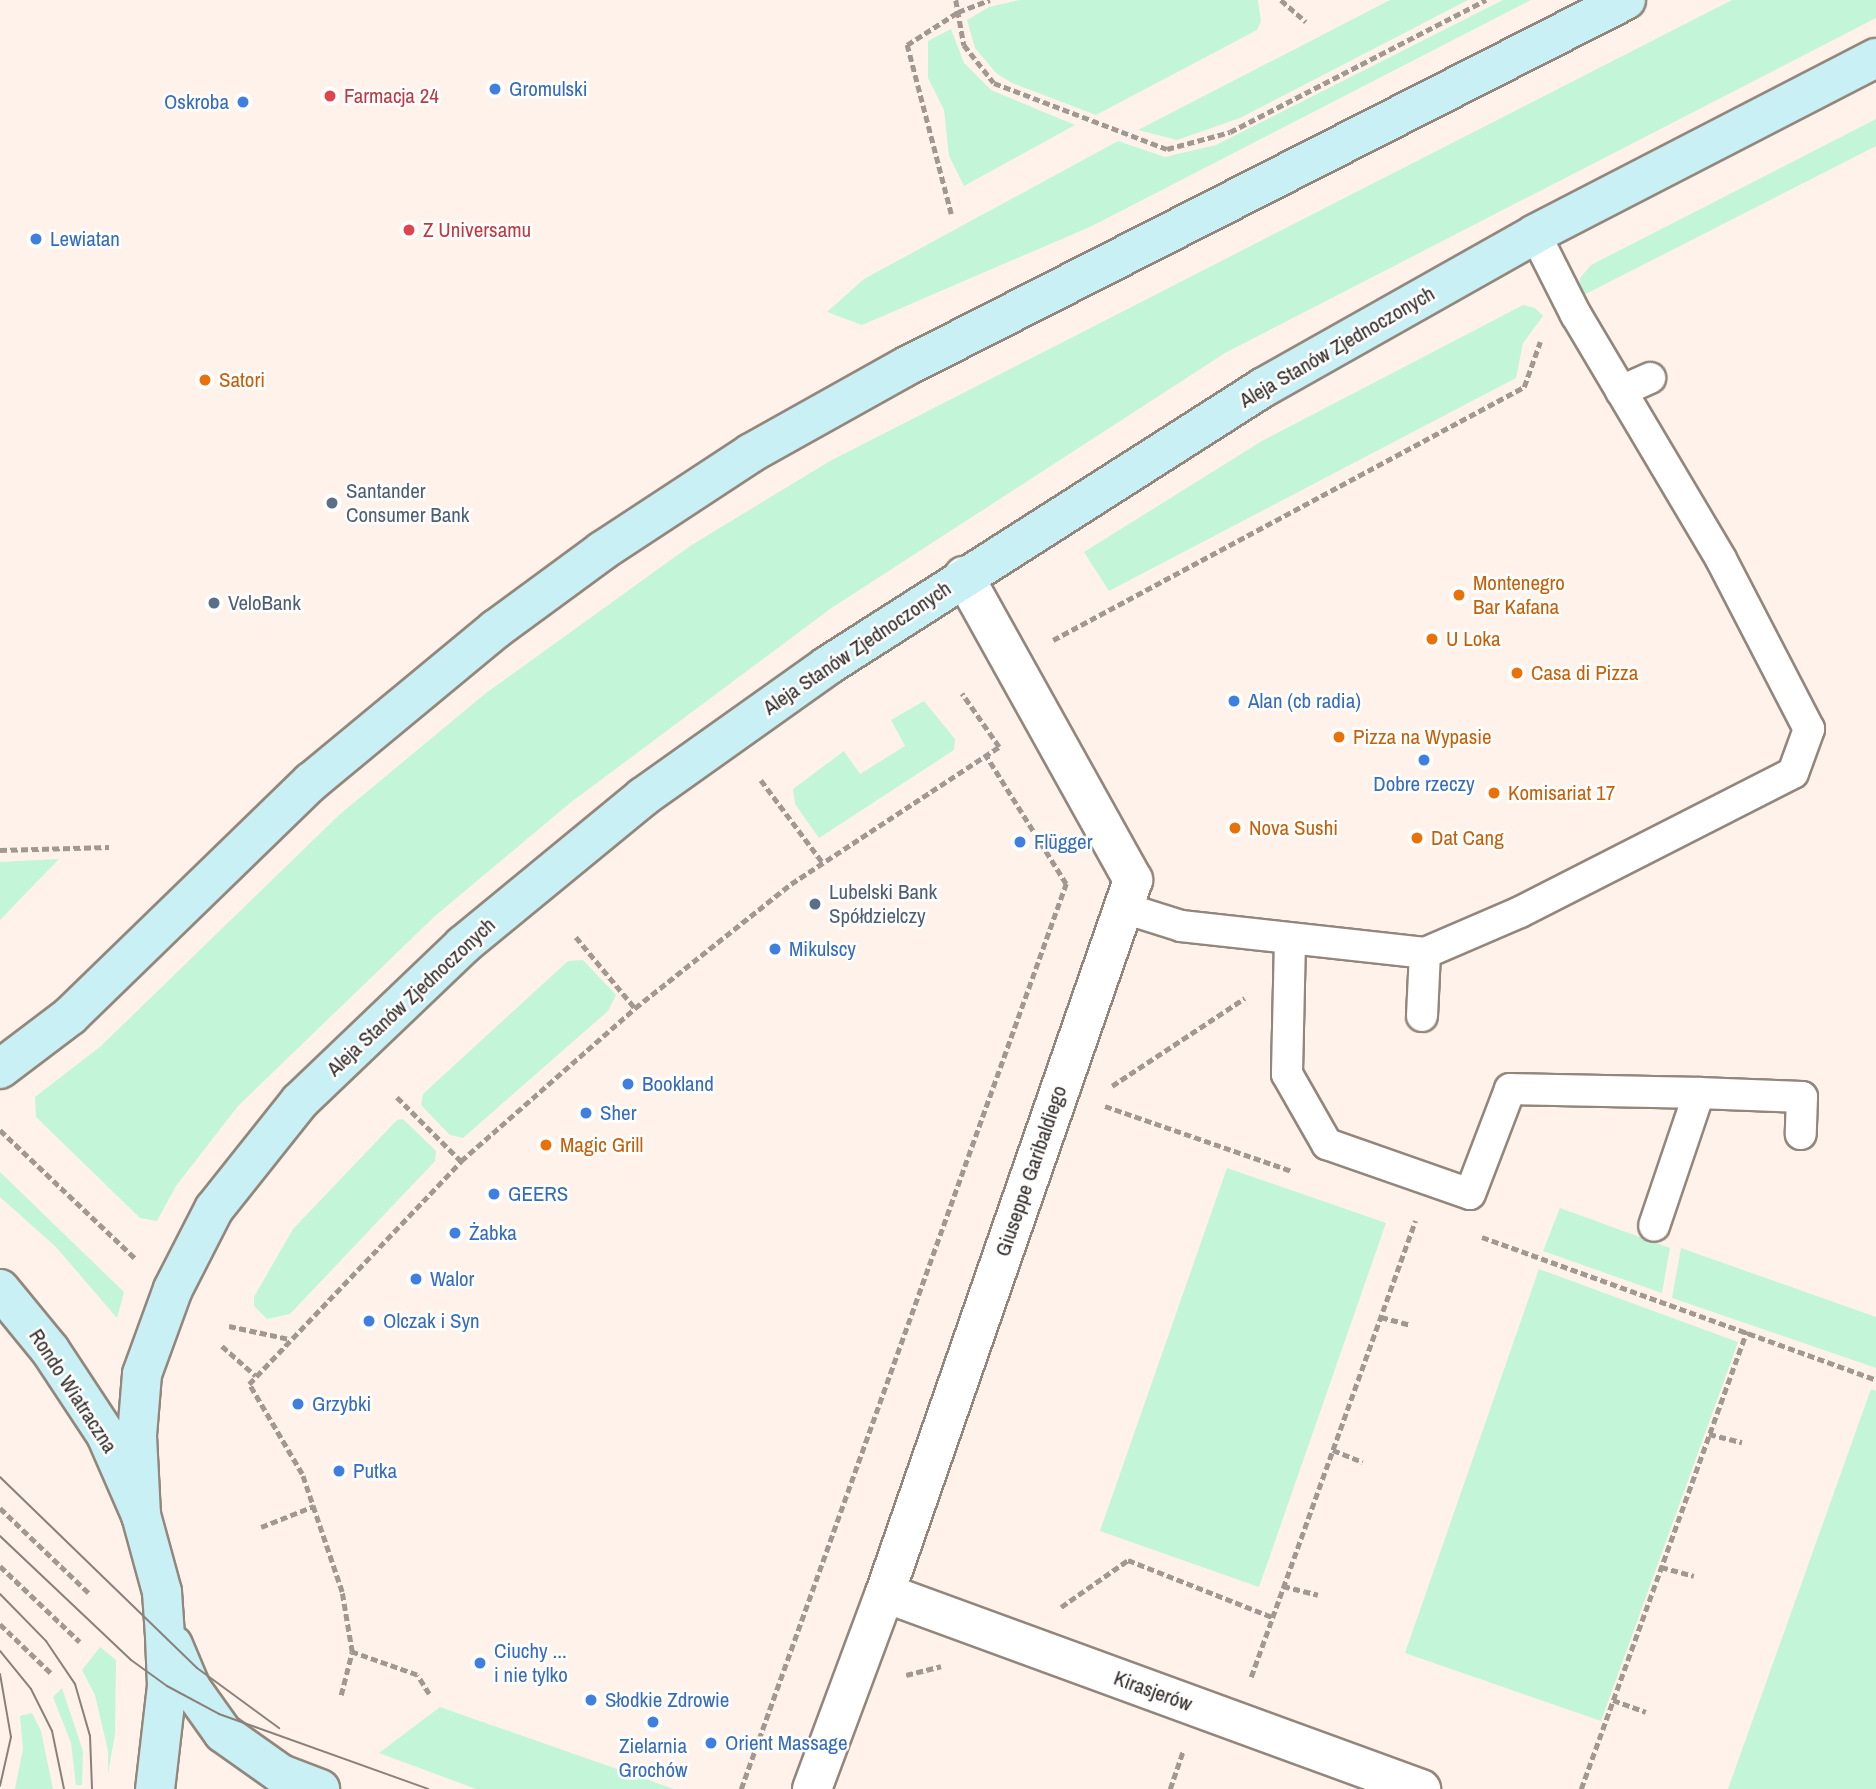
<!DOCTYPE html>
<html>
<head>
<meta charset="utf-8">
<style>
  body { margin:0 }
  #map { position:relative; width:1876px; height:1789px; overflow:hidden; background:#fef2ea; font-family:"Archivo Narrow",sans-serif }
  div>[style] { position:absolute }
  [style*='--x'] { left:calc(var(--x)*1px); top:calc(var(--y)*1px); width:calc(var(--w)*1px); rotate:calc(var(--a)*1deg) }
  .green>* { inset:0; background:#c3f5d9 }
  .path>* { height:4.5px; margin-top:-2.25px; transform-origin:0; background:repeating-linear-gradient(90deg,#a19892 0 7px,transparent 0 10.5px) }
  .roads { filter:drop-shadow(2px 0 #93877d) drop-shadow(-2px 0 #93877d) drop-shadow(0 2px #93877d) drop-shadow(0 -2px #93877d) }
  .lane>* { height:30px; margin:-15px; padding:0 15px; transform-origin:15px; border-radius:15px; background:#fff }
  .street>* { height:38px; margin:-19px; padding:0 19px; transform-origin:19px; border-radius:19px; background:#fff }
  .secondary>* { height:38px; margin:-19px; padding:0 19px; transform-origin:19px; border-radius:19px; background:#c9f0f4 }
  .tram>* { height:2px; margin:-1px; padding:0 1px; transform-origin:1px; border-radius:1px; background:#8a817c }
  .dots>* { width:19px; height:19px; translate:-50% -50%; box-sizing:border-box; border:4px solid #fff; border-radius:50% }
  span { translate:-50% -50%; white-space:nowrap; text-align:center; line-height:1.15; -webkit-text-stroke:5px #fff; paint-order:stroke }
  .shop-label { font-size:21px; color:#366cbe }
  .left { translate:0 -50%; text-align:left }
  .right { translate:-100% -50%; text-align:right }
  .health-label { font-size:21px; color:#be3a42 }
  .street-label { font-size:21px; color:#322c29 }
  .food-label { font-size:21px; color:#c56008 }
  .service-label { font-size:21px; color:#4e5e75 }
</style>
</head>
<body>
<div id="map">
  <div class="green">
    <i style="clip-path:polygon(1019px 0,1258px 0,1261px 21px,1257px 30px,1096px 115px,1012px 83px,996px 73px,975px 48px,967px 20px,989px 7px)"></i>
    <i style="clip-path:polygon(1390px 0,1468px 0,1240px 118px,1177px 140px,1138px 130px)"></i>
    <i style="clip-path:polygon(1503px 0,1531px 0,1092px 226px,862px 325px,827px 312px,864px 279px,1118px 141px,1165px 157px,1216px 145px)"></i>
    <i style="clip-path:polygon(1732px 0,1876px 0,1876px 18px,1225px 353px,830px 609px,570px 803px,435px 916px,238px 1106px,176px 1186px,157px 1221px,140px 1218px,36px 1117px,35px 1097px,101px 1046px,339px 815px,486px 693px,690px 546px,830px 461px)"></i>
    <i style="clip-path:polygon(951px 29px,964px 63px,991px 90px,1075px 125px,964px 186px,949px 156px,944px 110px,928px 78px,928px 41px)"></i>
    <i style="clip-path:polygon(1876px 119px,1876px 146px,1578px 298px,1580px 278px,1591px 265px)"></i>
    <i style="clip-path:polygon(1523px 305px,1535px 308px,1543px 316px,1523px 343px,1516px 378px,1109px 591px,1084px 552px,1262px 441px)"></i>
    <i style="clip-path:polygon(924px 701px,955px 739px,954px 750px,819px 838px,795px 804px,793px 789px,844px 751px,860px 774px,905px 746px,891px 720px)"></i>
    <i style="clip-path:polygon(59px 859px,0 920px,0 862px)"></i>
    <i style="clip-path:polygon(583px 960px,616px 995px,608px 1011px,463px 1138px,450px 1135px,421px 1105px,423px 1094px,568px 961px)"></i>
    <i style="clip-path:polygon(403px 1119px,436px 1151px,435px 1161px,290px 1314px,267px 1319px,254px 1306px,254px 1297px,293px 1229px,397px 1120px)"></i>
    <i style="clip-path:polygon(1227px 1168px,1386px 1223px,1259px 1587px,1100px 1531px)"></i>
    <i style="clip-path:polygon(0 1172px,124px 1292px,117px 1318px,56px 1247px,0 1197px)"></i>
    <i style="clip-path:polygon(1560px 1208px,1670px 1248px,1662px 1293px,1543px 1251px)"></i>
    <i style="clip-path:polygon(1681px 1248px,1876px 1317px,1876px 1368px,1672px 1298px)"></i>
    <i style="clip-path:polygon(1539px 1269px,1738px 1342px,1601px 1721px,1405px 1653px)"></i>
    <i style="clip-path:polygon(1871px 1389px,1876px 1391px,1876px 1789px,1728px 1789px)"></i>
    <i style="clip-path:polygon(100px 1647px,116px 1660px,115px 1734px,108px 1774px,108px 1751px,95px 1695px,82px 1670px)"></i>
    <i style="clip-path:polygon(62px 1688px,83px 1751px,82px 1785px,76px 1785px,71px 1743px,53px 1697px)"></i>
    <i style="clip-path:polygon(440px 1707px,674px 1789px,476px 1789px,379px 1753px)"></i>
    <i style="clip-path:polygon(32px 1713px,41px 1731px,53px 1789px,15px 1789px,23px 1749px,20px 1716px)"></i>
  </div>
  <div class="path">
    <i style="--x:956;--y:0;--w:46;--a:79.9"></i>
    <i style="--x:964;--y:45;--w:48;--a:51.7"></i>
    <i style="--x:994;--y:83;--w:185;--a:20.9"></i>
    <i style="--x:1167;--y:149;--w:65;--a:-15.1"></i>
    <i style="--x:1230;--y:132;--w:288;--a:-27.3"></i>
    <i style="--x:1281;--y:0;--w:33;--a:41"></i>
    <i style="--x:951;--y:214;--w:175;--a:-104.6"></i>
    <i style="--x:907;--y:45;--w:61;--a:-32.9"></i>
    <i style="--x:958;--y:12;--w:34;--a:-21"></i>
    <i style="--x:1053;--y:640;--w:535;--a:-28.24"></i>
    <i style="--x:1524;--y:387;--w:48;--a:-70.4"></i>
    <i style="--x:761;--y:780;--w:104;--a:53.2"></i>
    <i style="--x:0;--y:850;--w:109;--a:-1.6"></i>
    <i style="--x:576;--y:937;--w:92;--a:50.3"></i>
    <i style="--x:1112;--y:1086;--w:159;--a:-33.5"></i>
    <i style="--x:397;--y:1097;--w:91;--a:45"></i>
    <i style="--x:1105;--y:1106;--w:198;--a:19.2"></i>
    <i style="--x:0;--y:1130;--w:187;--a:43.5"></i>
    <i style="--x:1482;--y:1237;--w:419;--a:19.9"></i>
    <i style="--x:1381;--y:1317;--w:30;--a:15"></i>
    <i style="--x:229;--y:1326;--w:61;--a:12.2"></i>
    <i style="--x:222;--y:1346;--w:45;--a:41.4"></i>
    <i style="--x:1709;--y:1434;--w:34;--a:14"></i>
    <i style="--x:1333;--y:1450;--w:32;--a:22"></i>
    <i style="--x:0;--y:1508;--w:126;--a:43.7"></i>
    <i style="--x:261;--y:1527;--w:57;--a:-21.6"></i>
    <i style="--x:0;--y:1566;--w:110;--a:43.5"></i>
    <i style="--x:1661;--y:1567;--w:34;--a:15"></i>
    <i style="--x:1283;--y:1586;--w:36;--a:14"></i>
    <i style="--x:1061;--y:1607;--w:82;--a:-35"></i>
    <i style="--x:1128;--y:1560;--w:155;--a:21.6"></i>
    <i style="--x:0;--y:1624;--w:71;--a:43.9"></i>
    <i style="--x:906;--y:1675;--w:36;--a:-14"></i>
    <i style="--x:1251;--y:1677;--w:485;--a:-70.2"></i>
    <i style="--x:429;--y:1694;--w:22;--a:-122"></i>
    <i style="--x:417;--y:1675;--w:69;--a:-160.5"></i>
    <i style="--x:352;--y:1652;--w:61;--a:-99.5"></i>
    <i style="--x:342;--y:1592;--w:125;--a:-108.7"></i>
    <i style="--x:302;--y:1474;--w:104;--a:-120.5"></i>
    <i style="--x:249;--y:1384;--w:308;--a:-46.4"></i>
    <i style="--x:461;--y:1161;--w:232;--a:-41.3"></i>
    <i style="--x:635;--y:1008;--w:199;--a:-38.5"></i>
    <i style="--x:791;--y:884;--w:249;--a:-33.4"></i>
    <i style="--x:999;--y:747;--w:65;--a:-124.9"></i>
    <i style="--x:341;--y:1695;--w:44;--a:-75.7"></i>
    <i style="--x:1613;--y:1700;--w:35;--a:20"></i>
    <i style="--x:741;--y:1789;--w:962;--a:-70.25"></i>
    <i style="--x:1066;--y:884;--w:151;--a:-122"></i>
    <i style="--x:1170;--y:1789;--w:40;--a:-71.1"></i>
    <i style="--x:1581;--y:1789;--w:487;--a:-70.1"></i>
  </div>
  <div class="roads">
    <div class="lane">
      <i style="--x:1621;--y:391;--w:32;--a:-24"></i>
      <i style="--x:1124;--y:908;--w:60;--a:17.5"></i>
      <i style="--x:1181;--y:926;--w:245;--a:6.3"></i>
      <i style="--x:1425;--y:953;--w:103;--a:-23.3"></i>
      <i style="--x:1520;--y:912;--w:306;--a:-27"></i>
      <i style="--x:1793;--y:773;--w:47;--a:-70"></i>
      <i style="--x:1809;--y:729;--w:191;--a:-117.4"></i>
      <i style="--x:1721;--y:559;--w:284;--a:-120.7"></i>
      <i style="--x:1576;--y:315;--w:91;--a:-116.8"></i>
      <i style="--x:1290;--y:940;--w:134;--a:91.3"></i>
      <i style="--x:1287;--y:1074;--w:81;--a:60.3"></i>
      <i style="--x:1327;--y:1144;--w:151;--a:19.3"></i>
      <i style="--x:1470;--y:1194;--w:112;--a:-69.1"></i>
      <i style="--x:1510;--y:1089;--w:189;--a:1.2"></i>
      <i style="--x:1699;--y:1093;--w:140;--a:108.7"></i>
      <i style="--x:1422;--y:1016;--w:63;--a:-87.3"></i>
      <i style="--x:1699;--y:1093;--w:103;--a:2.2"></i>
      <i style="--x:1802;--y:1097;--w:37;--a:92"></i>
    </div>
    <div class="street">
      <i style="--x:885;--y:1593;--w:571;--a:20.09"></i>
      <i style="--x:812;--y:1789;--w:209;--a:-69.6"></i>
      <i style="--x:885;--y:1593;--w:755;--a:-70.82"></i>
      <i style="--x:1133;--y:880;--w:348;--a:-119.1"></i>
    </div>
    <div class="secondary">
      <i style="--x:0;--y:1069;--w:88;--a:-37.1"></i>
      <i style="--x:70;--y:1016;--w:336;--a:-44.2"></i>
      <i style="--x:311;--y:782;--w:240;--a:-39.6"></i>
      <i style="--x:496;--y:629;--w:132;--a:-36.3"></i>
      <i style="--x:602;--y:551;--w:178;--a:-33.3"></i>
      <i style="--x:751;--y:453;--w:176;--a:-29.2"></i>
      <i style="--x:905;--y:367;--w:809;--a:-26.98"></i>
      <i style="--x:0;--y:1289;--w:79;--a:50.7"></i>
      <i style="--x:50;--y:1350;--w:102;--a:56.6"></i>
      <i style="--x:106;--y:1435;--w:87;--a:66.4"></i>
      <i style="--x:141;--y:1515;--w:80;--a:74.7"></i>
      <i style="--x:162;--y:1592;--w:44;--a:86.1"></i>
      <i style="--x:165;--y:1636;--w:50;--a:87.7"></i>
      <i style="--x:167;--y:1686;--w:104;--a:96.6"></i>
      <i style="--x:141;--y:1515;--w:80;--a:-92.9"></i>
      <i style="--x:137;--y:1435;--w:61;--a:-85.3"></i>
      <i style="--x:142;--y:1374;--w:90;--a:-70"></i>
      <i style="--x:173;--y:1289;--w:90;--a:-62.9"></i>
      <i style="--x:214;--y:1209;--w:138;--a:-51.5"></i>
      <i style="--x:300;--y:1101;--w:226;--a:-43.7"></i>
      <i style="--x:463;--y:945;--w:233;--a:-39.4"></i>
      <i style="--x:643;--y:797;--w:226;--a:-35.4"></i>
      <i style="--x:827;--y:666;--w:518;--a:-32.56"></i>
      <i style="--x:1264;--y:387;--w:311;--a:-29.4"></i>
      <i style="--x:1535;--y:234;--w:384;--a:-27.3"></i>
      <i style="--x:173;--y:1645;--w:47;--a:67.3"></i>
      <i style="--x:191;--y:1688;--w:55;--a:54.6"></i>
      <i style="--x:223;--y:1733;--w:71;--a:35.3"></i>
      <i style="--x:281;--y:1774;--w:42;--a:21"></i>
    </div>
  </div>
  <div class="tram">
    <i style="--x:0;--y:1477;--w:274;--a:44.1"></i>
    <i style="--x:197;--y:1668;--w:102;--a:36.2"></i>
    <i style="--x:0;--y:1536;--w:180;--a:43.4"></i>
    <i style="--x:131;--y:1660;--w:44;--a:35.8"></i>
    <i style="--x:167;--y:1686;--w:59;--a:28.3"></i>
    <i style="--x:219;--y:1714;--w:222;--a:19.7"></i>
    <i style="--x:0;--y:1594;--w:66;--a:45.6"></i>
    <i style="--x:46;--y:1641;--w:52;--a:56"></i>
    <i style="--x:75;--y:1684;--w:54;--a:73.9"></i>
    <i style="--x:90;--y:1736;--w:53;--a:87.8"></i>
    <i style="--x:0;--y:1651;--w:49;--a:50.8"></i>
    <i style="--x:31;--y:1689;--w:47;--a:63.4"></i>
    <i style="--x:52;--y:1731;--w:59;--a:78.3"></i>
    <i style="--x:0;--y:1674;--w:64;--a:80.1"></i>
    <i style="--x:11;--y:1737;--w:50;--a:102.7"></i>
  </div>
  <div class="dots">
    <i style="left:495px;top:89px;background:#3f7fe0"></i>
    <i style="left:330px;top:96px;background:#e0444e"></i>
    <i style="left:243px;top:102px;background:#3f7fe0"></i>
    <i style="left:409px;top:230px;background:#e0444e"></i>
    <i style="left:36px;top:239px;background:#3f7fe0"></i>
    <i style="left:205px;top:380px;background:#e8710a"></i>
    <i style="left:332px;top:503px;background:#5c6f8a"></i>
    <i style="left:1459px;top:595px;background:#e8710a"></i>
    <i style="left:214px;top:603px;background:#5c6f8a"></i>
    <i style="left:1432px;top:639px;background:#e8710a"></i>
    <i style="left:1517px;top:673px;background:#e8710a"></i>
    <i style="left:1234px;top:701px;background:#3f7fe0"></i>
    <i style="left:1339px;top:737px;background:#e8710a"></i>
    <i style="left:1424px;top:760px;background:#3f7fe0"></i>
    <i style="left:1494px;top:793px;background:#e8710a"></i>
    <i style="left:1235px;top:828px;background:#e8710a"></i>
    <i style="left:1417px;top:838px;background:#e8710a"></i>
    <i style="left:1020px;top:842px;background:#3f7fe0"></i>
    <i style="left:815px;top:904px;background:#5c6f8a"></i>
    <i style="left:775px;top:949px;background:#3f7fe0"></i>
    <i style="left:628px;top:1084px;background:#3f7fe0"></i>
    <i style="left:586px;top:1113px;background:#3f7fe0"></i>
    <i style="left:546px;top:1145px;background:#e8710a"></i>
    <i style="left:494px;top:1194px;background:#3f7fe0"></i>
    <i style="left:455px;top:1233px;background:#3f7fe0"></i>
    <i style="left:416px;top:1279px;background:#3f7fe0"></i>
    <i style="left:369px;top:1321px;background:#3f7fe0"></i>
    <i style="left:298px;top:1404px;background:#3f7fe0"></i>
    <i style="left:339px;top:1471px;background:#3f7fe0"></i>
    <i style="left:480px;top:1663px;background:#3f7fe0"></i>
    <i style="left:591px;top:1700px;background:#3f7fe0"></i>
    <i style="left:653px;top:1722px;background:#3f7fe0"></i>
    <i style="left:711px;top:1743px;background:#3f7fe0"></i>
  </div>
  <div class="shop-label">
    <span class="left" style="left:509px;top:89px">Gromulski</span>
    <span class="right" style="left:229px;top:102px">Oskroba</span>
    <span class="left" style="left:50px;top:239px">Lewiatan</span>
    <span class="left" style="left:1248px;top:701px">Alan (cb radia)</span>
    <span style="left:1424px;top:784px">Dobre rzeczy</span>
    <span class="left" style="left:1034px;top:842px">Flügger</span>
    <span class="left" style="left:789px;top:949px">Mikulscy</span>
    <span class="left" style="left:642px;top:1084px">Bookland</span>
    <span class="left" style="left:600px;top:1113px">Sher</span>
    <span class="left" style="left:508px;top:1194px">GEERS</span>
    <span class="left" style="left:469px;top:1233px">Żabka</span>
    <span class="left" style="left:430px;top:1279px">Walor</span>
    <span class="left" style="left:383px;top:1321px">Olczak i Syn</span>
    <span class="left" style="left:312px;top:1404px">Grzybki</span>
    <span class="left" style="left:353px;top:1471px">Putka</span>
    <span class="left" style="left:494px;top:1663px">Ciuchy ...<br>i nie tylko</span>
    <span class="left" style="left:605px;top:1700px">Słodkie Zdrowie</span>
    <span class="left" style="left:725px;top:1743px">Orient Massage</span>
    <span style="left:653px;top:1758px">Zielarnia<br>Grochów</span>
  </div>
  <div class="health-label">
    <span class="left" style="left:344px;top:96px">Farmacja 24</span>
    <span class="left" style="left:423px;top:230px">Z Universamu</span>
  </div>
  <div class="street-label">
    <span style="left:1337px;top:347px;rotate:-30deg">Aleja Stanów Zjednoczonych</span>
    <span style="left:857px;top:648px;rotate:-34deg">Aleja Stanów Zjednoczonych</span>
    <span style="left:411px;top:997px;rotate:-43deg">Aleja Stanów Zjednoczonych</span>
    <span style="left:1031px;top:1171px;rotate:-71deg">Giuseppe Garibaldiego</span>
    <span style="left:73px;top:1391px;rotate:57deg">Rondo Wiatraczna</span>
    <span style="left:1153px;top:1691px;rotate:20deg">Kirasjerów</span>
  </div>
  <div class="food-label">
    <span class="left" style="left:219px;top:380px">Satori</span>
    <span class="left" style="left:1473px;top:595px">Montenegro<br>Bar Kafana</span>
    <span class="left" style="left:1446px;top:639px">U Loka</span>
    <span class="left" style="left:1531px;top:673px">Casa di Pizza</span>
    <span class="left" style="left:1353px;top:737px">Pizza na Wypasie</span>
    <span class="left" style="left:1508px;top:793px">Komisariat 17</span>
    <span class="left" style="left:1249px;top:828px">Nova Sushi</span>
    <span class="left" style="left:1431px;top:838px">Dat Cang</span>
    <span class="left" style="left:560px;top:1145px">Magic Grill</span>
  </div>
  <div class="service-label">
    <span class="left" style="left:346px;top:503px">Santander<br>Consumer Bank</span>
    <span class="left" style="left:228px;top:603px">VeloBank</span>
    <span class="left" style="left:829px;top:904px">Lubelski Bank<br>Spółdzielczy</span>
  </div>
</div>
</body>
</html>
